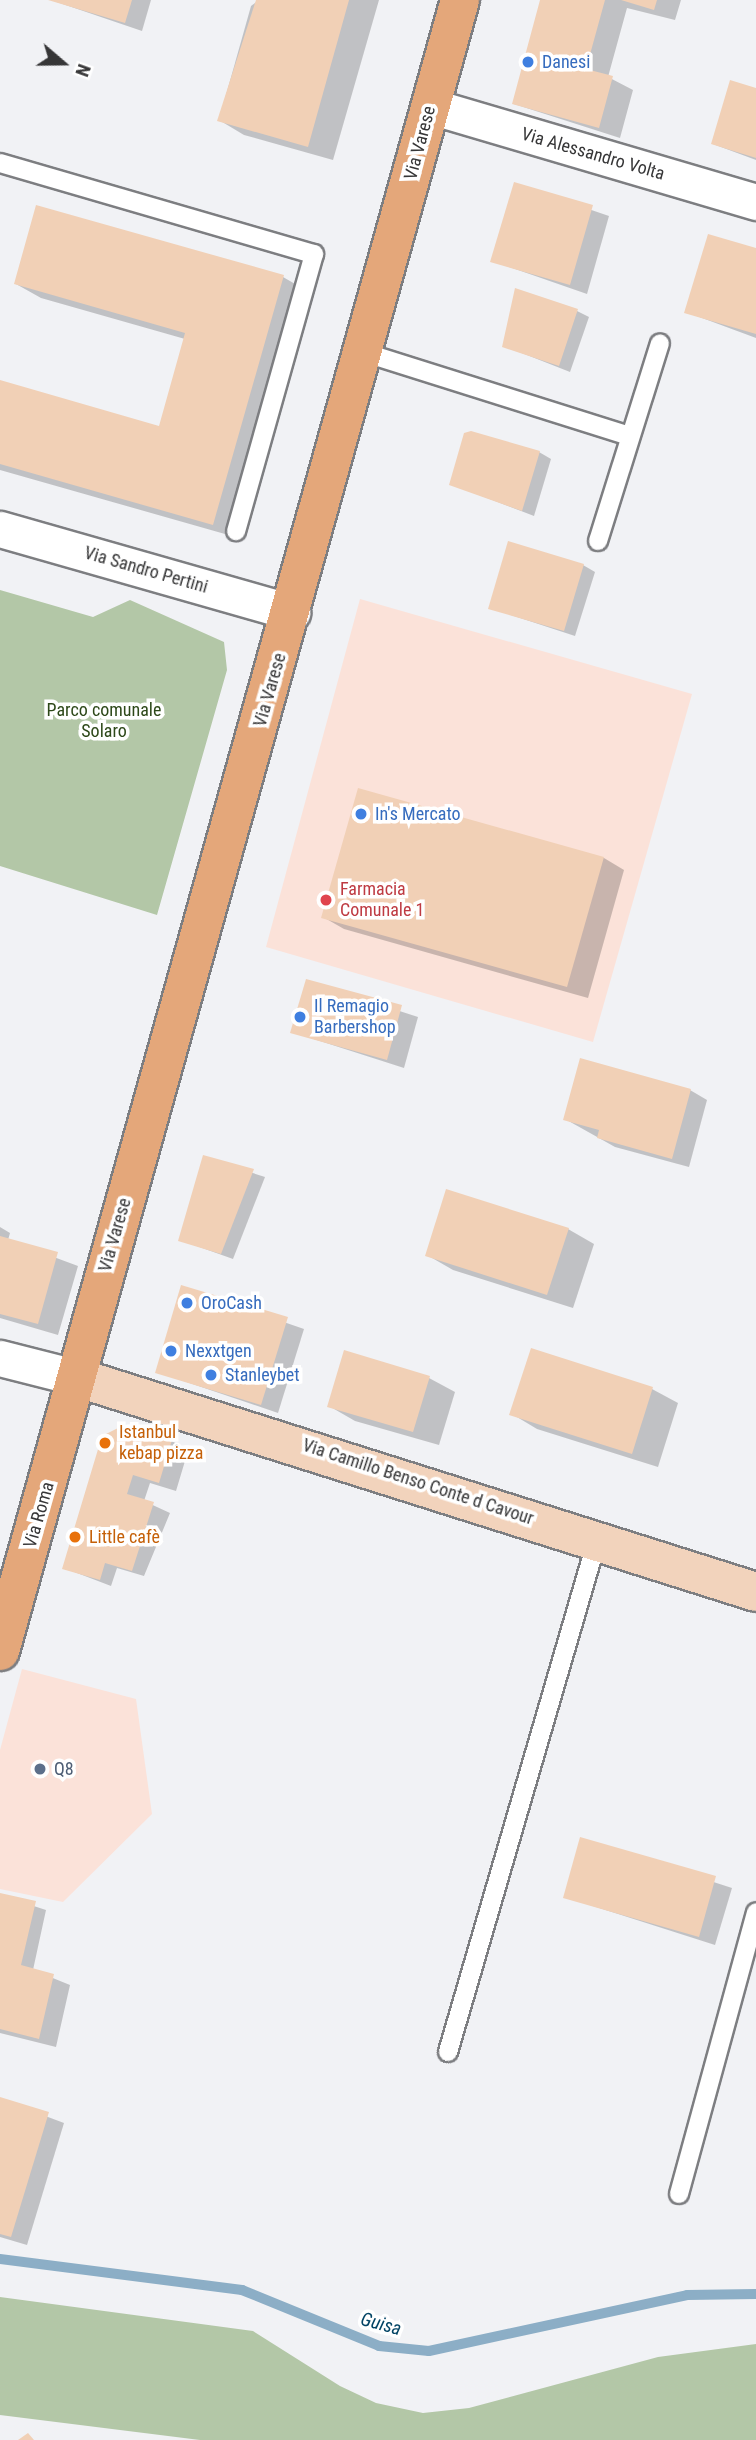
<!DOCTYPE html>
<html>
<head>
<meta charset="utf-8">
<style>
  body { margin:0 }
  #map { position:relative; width:756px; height:2440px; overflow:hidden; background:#f1f2f5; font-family:"Roboto Condensed",sans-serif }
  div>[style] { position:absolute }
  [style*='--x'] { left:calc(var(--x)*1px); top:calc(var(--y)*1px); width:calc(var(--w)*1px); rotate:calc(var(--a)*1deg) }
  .commercial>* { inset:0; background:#fbe2d9 }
  .green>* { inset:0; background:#b3c7a7 }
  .shadow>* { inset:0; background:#0003 }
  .stream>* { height:10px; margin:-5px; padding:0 5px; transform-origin:5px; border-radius:5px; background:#8caec6 }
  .building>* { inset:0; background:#f1d0b6 }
  .roads { filter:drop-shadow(2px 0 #7d7e81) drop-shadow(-2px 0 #7d7e81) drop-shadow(0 2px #7d7e81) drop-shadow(0 -2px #7d7e81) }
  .lane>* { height:18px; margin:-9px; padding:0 9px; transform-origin:9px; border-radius:9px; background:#fff }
  .street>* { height:35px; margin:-17.5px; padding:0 17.5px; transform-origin:17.5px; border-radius:17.5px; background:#fff }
  .secondary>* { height:38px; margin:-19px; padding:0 19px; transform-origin:19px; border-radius:19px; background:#f2d3bc }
  .primary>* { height:38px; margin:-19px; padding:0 19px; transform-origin:19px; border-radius:19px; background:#e4a77a }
  .dots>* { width:19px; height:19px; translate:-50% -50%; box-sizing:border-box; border:4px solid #fff; border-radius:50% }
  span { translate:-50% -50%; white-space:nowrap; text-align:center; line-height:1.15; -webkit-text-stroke:7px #fff; paint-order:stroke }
  .shop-label { font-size:18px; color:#366cbe }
  .left { translate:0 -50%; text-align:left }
  .street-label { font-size:18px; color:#363637 }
  .park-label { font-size:18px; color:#2d4819 }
  .health-label { font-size:18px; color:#be3a42 }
  .food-label { font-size:18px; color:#c56008 }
  .service-label { font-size:18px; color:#4e5e75 }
  .water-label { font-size:19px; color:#034465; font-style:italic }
  .north { position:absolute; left:28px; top:28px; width:70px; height:70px; -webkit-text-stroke:5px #fff; paint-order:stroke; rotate:110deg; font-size:19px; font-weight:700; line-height:28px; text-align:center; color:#363637 }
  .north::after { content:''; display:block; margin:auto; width:24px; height:32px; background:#363637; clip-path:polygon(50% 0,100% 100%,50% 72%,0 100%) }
</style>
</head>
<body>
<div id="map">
  <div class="commercial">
    <i style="clip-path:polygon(360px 599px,692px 694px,593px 1042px,266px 947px)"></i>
    <i style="clip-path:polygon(22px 1669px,136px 1699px,152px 1814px,63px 1902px,0 1889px,0 1750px)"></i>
  </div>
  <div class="green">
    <i style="clip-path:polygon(0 590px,93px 617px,130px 600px,224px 642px,227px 670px,157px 915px,0 866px)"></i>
    <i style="clip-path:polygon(0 2297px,253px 2331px,340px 2386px,376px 2403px,423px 2413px,469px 2408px,658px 2357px,756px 2344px,756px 2440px,200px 2440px,0 2415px)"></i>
  </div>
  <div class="shadow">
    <i style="clip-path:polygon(51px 0,151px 0,142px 31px)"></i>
    <i style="clip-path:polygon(259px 0,379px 0,333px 160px,244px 135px,219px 120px,251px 6px)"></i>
    <i style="clip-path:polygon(542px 0,681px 0,675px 20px,627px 8px,608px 77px,633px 90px,620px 138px,514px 104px)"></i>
    <i style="clip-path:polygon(756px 90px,756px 160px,713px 144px)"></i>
    <i style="clip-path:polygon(515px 184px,609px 216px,587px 294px,492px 261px)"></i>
    <i style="clip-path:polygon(756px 250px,756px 338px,686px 312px)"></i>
    <i style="clip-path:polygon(283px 277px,309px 292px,239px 538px,0 470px,0 382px,160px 428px,185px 339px,41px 298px,16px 284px)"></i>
    <i style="clip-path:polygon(577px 311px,589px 317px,570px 372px,504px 346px)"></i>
    <i style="clip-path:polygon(539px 452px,551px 459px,534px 516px,451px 484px)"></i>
    <i style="clip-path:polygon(583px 565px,595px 572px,575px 636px,490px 608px)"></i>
    <i style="clip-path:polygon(359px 790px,604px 858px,624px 870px,588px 998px,344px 929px,323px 917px)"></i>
    <i style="clip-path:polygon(307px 981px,418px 1017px,404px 1068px,292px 1032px)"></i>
    <i style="clip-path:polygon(690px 1090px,707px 1100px,689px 1167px,615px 1147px,565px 1119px)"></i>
    <i style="clip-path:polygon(204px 1157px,265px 1177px,233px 1259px,180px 1240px)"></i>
    <i style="clip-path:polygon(0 1227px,10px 1233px,8px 1240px,78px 1266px,58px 1335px,0 1318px)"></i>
    <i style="clip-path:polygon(568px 1229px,594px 1244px,573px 1308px,453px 1270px,427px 1255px)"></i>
    <i style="clip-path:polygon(183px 1287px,304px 1329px,278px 1413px,157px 1372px)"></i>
    <i style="clip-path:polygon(429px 1378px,455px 1392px,439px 1445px,355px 1421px,329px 1406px)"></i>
    <i style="clip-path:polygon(652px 1389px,678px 1403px,658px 1467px,537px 1429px,512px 1414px)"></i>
    <i style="clip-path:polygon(103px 1437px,172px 1441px,188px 1451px,176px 1491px,150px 1483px,144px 1501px,170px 1513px,144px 1576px,117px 1568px,111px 1586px,64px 1568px)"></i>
    <i style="clip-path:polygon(581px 1839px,732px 1888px,715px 1945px,565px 1897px)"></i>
    <i style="clip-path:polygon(0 1895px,46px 1910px,33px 1970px,70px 1985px,56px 2047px,0 2033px)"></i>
    <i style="clip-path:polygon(0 2099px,64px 2123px,27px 2245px,0 2237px)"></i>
  </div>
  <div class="stream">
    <i style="--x:0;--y:2259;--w:244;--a:7.3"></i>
    <i style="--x:242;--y:2290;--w:148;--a:22.2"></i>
    <i style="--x:379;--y:2346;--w:50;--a:5.7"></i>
    <i style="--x:429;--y:2351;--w:264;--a:-12.2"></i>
    <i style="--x:687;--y:2295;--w:69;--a:-0.8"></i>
  </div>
  <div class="building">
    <i style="clip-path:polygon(48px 0,132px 0,125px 23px)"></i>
    <i style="clip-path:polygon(256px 0,349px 0,308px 147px,217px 121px)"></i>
    <i style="clip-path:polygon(540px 0,605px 0,586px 69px,613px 76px,599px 128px,512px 104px)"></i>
    <i style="clip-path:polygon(621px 0,657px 0,654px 10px)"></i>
    <i style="clip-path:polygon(730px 80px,756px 88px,756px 158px,711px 144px)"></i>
    <i style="clip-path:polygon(514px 182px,593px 205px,570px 285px,490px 262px)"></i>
    <i style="clip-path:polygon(36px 205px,284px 275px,213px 525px,0 464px,0 380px,159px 426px,185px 333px,14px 284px)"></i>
    <i style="clip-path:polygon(708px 234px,756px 248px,756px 334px,684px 313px)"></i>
    <i style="clip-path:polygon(515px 288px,578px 309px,559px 366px,502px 347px)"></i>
    <i style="clip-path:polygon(471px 431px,540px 451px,522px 511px,449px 485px,464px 433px)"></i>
    <i style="clip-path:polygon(508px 541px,584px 564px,564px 631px,488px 609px)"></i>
    <i style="clip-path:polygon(358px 788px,604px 857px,567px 987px,321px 918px)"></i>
    <i style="clip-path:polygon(306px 979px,402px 1005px,387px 1060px,290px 1033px)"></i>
    <i style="clip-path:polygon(580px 1058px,691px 1089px,672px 1159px,597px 1138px,599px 1130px,563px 1120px)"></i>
    <i style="clip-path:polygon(203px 1155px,254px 1169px,221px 1254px,178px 1241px)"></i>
    <i style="clip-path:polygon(446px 1189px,569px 1228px,547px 1295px,425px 1256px)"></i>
    <i style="clip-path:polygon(0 1236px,58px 1252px,38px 1324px,0 1314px)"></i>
    <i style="clip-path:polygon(181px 1285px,288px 1317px,261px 1405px,155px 1373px)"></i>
    <i style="clip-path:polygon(531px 1348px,653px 1387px,632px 1454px,509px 1415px)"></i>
    <i style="clip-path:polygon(344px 1350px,430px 1376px,413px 1432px,327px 1407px)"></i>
    <i style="clip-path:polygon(124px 1425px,172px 1440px,159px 1483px,133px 1475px,127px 1494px,154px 1502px,132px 1571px,105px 1563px,100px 1580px,62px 1569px,102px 1436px)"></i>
    <i style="clip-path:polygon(580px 1837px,716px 1876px,699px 1937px,563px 1898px)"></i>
    <i style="clip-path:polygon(0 1893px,36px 1901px,21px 1965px,54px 1974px,39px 2039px,0 2029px)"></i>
    <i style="clip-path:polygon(0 2097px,49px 2112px,11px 2237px,0 2234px)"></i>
    <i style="clip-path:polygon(28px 2433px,34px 2440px,18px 2440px)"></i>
  </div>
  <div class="roads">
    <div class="lane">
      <i style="--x:0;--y:163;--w:327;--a:16.2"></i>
      <i style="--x:314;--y:254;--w:288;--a:105.7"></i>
      <i style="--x:363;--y:352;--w:280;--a:17.5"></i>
      <i style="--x:598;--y:541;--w:207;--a:-72.6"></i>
      <i style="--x:448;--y:2052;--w:533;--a:-73.77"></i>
      <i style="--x:679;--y:2194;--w:292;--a:-74.7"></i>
    </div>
    <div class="street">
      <i style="--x:430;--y:106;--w:340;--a:16.4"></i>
      <i style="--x:0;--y:529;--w:304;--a:15.9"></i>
      <i style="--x:0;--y:1358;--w:81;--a:14.2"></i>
    </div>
    <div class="secondary">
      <i style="--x:79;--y:1378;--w:710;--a:17.54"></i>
    </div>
    <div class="primary">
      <i style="--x:0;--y:1651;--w:1714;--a:-74.43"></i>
    </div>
  </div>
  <div class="dots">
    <i style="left:528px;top:62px;background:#3f7fe0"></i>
    <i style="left:361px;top:814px;background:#3f7fe0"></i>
    <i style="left:326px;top:900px;background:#e0444e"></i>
    <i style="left:300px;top:1017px;background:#3f7fe0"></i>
    <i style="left:187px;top:1303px;background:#3f7fe0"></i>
    <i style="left:171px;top:1351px;background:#3f7fe0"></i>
    <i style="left:211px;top:1375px;background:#3f7fe0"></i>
    <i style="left:105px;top:1443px;background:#e8710a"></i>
    <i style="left:75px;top:1537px;background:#e8710a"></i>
    <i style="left:40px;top:1769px;background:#5c6f8a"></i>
  </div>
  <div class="shop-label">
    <span class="left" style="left:542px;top:62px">Danesi</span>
    <span class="left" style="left:375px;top:814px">In's Mercato</span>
    <span class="left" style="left:314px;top:1017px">Il Remagio<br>Barbershop</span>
    <span class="left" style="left:201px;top:1303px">OroCash</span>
    <span class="left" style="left:185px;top:1351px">Nexxtgen</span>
    <span class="left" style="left:225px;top:1375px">Stanleybet</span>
  </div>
  <div class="street-label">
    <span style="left:420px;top:143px;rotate:-75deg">Via Varese</span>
    <span style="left:593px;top:154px;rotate:16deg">Via Alessandro Volta</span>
    <span style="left:146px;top:570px;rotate:16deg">Via Sandro Pertini</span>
    <span style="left:270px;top:690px;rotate:-74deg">Via Varese</span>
    <span style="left:115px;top:1235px;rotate:-74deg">Via Varese</span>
    <span style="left:418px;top:1482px;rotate:18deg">Via Camillo Benso Conte d Cavour</span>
    <span style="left:39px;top:1515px;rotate:-74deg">Via Roma</span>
  </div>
  <div class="park-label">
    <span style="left:104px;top:721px">Parco comunale<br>Solaro</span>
  </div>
  <div class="health-label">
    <span class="left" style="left:340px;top:900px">Farmacia<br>Comunale 1</span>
  </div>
  <div class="food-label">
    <span class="left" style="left:119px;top:1443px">Istanbul<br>kebap pizza</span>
    <span class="left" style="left:89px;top:1537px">Little cafè</span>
  </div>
  <div class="service-label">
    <span class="left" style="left:54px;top:1769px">Q8</span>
  </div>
  <div class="water-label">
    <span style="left:381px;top:2324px;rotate:15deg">Guisa</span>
  </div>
  <div class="north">N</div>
</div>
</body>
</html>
